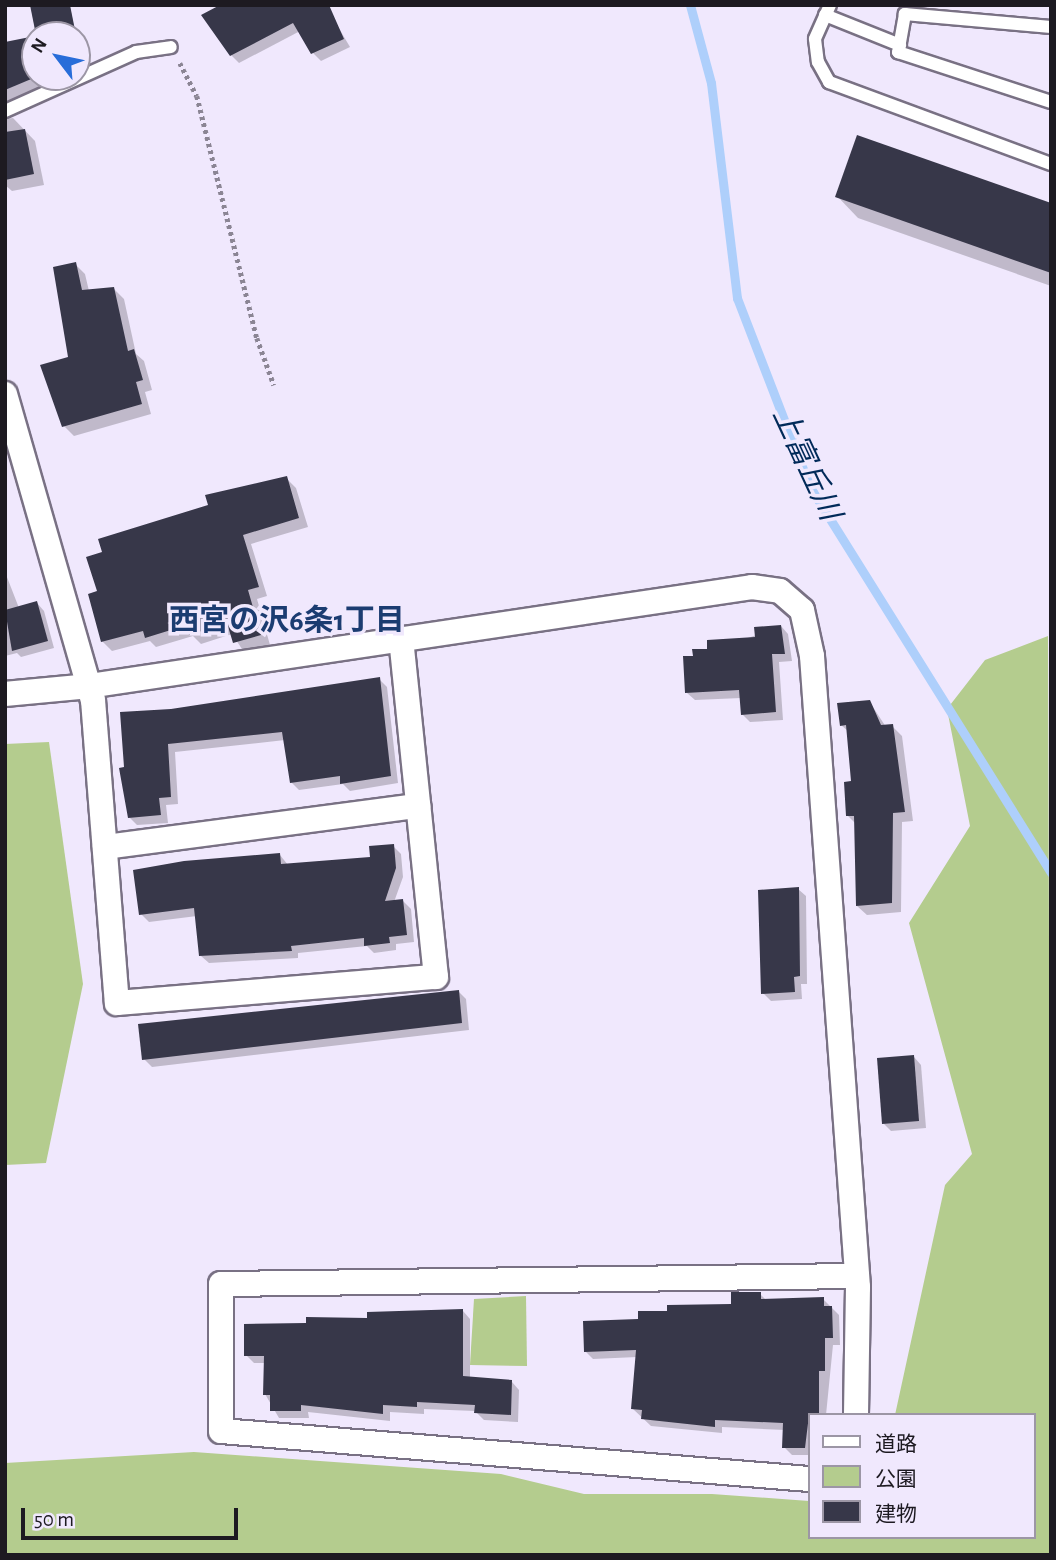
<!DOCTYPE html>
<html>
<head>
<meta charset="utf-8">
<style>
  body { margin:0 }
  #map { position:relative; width:1056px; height:1560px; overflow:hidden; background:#f0e8fd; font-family:"Alegreya Sans","Noto Sans JP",sans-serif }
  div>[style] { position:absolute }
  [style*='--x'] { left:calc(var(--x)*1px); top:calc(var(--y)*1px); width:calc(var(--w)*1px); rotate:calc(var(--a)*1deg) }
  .green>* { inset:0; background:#b4cc8e }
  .shadow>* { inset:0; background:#0003 }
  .stream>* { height:9px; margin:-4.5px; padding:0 4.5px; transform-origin:4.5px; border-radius:4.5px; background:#aecffb }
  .building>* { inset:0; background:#373749 }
  .path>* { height:4.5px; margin-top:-2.25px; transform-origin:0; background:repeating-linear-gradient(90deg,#8b8594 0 3.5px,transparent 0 7px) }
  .roads { filter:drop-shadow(2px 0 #797184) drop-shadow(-2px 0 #797184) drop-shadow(0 2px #797184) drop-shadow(0 -2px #797184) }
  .service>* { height:12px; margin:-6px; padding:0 6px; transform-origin:6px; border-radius:6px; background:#fff }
  .minor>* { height:24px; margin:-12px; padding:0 12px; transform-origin:12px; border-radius:12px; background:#fff }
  span { translate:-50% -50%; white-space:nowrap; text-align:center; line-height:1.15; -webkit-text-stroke:7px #f0e8fd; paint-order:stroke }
  .water-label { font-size:30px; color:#012a59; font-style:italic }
  .neighbourhood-label { font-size:30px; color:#1b3c71; font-weight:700 }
  .frame { position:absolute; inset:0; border:7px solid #1d1a21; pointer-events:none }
  .legend { position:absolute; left:808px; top:1413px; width:228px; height:126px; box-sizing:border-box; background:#f0e8fd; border:2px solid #9c96a5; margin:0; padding:9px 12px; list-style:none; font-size:21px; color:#1d1a21 }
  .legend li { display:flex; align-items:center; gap:14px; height:35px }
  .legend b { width:35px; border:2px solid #9c96a5 }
  .north { position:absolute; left:21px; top:21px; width:70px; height:70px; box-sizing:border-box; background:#f0e8fd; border:2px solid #9c96a5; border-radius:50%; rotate:302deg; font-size:19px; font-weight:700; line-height:28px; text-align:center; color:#1d1a21 }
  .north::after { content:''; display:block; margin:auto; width:24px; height:32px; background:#286dd9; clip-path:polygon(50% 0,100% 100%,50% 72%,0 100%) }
  .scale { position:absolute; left:21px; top:1508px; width:217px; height:32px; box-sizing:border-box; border:4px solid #1d1a21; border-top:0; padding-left:9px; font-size:21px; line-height:24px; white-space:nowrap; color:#1d1a21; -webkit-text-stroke:5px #f0e8fd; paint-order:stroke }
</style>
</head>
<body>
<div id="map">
  <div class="green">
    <i style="clip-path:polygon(1048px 636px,1051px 1555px,5px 1555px,5px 1463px,194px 1452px,501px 1474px,584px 1494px,712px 1494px,809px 1501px,809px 1537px,1033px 1537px,1033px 1415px,895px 1415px,945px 1185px,972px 1154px,909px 923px,970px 826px,947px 709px,985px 660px)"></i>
    <i style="clip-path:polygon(49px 742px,83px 984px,46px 1163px,5px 1165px,5px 744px)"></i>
    <i style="clip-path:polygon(526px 1296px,527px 1366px,470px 1365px,474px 1299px)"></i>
  </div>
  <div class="shadow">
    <i style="clip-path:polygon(288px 5px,302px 30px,239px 63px,231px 55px)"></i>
    <i style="clip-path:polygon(334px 20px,350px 47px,321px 61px,313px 53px)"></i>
    <i style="clip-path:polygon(75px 32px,85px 41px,90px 72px,5px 118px,5px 46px,35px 77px,77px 77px,77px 35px,38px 35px)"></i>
    <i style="clip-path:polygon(13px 118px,35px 141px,44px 185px,12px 191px,5px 185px,5px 119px)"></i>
    <i style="clip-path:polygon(858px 137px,1051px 205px,1051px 286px,858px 218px,837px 196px)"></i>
    <i style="clip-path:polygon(75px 264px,85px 274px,89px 291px,114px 289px,124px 299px,136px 354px,144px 361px,152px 390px,145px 392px,151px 414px,74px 436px,64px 426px)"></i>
    <i style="clip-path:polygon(286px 478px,296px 488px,308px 527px,251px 544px,267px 596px,257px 599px,270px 645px,244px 652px,232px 634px,201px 644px,193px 636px,156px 647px,150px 641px,112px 651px,102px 641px,99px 593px,211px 506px)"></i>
    <i style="clip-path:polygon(5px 572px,19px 608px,37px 603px,44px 611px,54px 648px,21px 657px,17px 653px,5px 656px)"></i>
    <i style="clip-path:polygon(781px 626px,788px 634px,792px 661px,779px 662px,783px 720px,750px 722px,742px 714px,741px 698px,695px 700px,687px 693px,695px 657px)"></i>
    <i style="clip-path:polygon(379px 679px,387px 687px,398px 783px,350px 791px,343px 784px,299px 790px,291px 782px,285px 740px,175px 752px,178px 804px,166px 805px,168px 823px,137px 825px,129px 817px,126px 769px,172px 711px)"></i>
    <i style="clip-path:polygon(869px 701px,886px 727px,892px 726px,902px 736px,913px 821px,902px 822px,901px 912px,867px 915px,857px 906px,856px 824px,848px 816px,853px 783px,849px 732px,841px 725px)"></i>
    <i style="clip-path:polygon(393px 846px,401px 854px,403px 877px,394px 902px,403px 901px,411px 909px,414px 942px,396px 944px,396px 950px,374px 953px,367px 946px,298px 953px,298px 958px,209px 963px,201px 956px,197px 916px,149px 922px,141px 914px,280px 855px,288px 865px,372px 859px)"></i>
    <i style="clip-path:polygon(798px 889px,806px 896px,807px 984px,801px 984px,802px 999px,771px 1001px,763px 993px)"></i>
    <i style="clip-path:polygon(458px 991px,466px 999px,469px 1030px,152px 1067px,144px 1059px)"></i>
    <i style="clip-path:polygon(914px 1057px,921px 1065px,926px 1128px,891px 1131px,883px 1123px)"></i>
    <i style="clip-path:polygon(760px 1294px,766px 1300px,823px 1299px,839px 1315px,840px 1345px,833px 1345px,826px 1415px,809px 1415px,809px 1455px,792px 1455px,784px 1447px,785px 1430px,722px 1427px,722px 1433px,651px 1426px,633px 1409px,637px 1357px,593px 1359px,585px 1351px,640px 1321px,669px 1313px,733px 1305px)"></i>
    <i style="clip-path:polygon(463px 1311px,470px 1319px,470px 1379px,512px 1382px,519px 1390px,518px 1422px,484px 1420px,475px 1411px,424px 1409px,424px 1414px,390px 1412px,390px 1421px,308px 1412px,309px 1418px,279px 1418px,265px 1394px,265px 1363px,254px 1363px,246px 1355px,308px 1325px)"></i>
  </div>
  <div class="stream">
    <i style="--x:690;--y:5;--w:81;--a:74.9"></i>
    <i style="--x:711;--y:83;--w:217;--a:83.1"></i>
    <i style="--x:737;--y:298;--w:203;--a:68.9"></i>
    <i style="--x:810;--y:487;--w:455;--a:58"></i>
  </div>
  <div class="building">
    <i style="clip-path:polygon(30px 5px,70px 5px,76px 35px,36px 35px)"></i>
    <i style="clip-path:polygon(220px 5px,329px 5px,344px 39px,311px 54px,293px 23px,230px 56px,201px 15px)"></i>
    <i style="clip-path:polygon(35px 36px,36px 77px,5px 90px,5px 42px)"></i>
    <i style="clip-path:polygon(25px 129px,34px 174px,5px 180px,5px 132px)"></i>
    <i style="clip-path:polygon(857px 135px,1051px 203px,1051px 273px,835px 197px)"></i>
    <i style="clip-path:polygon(76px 262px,82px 290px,114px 287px,128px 351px,134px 349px,143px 380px,136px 382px,142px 404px,62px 427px,40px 365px,68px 357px,53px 267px)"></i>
    <i style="clip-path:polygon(287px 476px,299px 518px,243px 535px,259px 587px,248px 590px,261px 635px,233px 643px,227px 623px,189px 635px,187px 625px,145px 638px,143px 631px,101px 642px,88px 594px,97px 591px,86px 557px,102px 552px,98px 539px,208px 505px,205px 495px)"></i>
    <i style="clip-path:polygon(37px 601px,48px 641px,12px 651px,5px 610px)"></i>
    <i style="clip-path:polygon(781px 625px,785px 654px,772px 654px,776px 712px,741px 715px,739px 690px,685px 693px,683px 656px,693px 656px,692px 649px,707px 649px,707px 640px,755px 637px,754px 627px)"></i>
    <i style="clip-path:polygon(380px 677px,391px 776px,340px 784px,340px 776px,290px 783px,282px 732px,168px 744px,171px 797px,159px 798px,161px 815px,128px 818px,119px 768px,124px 767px,120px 712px,171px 709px)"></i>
    <i style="clip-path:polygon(870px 700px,881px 725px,893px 724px,905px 812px,893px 813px,892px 903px,856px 906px,854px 816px,846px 816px,844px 782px,851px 781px,846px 725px,840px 726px,837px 703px)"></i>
    <i style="clip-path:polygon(394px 844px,396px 868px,385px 901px,403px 899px,407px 935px,389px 937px,390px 943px,364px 946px,364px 938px,291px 946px,292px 951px,199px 956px,194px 908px,139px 915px,133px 870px,184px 861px,280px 853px,281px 864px,370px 857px,369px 846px)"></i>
    <i style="clip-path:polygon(799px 887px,800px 976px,794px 977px,795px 992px,761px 994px,758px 890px)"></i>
    <i style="clip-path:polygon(459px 990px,462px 1023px,142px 1060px,138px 1024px)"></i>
    <i style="clip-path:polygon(914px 1055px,919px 1121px,882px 1124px,877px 1058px)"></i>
    <i style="clip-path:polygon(731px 1292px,761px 1292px,761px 1299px,824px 1297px,824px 1306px,832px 1306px,833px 1338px,825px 1338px,825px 1371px,819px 1371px,819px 1415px,809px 1415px,805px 1448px,782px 1448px,783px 1423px,715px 1420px,715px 1427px,641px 1419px,642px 1410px,631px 1409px,636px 1350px,584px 1352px,583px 1321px,638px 1319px,638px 1311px,667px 1311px,667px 1305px,731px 1304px)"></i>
    <i style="clip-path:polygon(463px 1309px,463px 1376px,512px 1380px,511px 1415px,474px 1413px,475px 1405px,417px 1402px,417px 1407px,383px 1405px,383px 1414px,301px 1405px,301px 1411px,270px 1411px,270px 1395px,263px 1395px,264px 1356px,244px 1356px,244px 1324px,306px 1323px,306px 1317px,367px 1318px,367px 1312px)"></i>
  </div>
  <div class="path">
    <i style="--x:180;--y:63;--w:37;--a:63"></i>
    <i style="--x:197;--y:96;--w:249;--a:76.1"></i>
    <i style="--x:257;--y:338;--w:50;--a:70.1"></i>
  </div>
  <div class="roads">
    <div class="service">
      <i style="--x:830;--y:5;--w:37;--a:114"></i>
      <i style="--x:815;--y:39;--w:23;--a:83"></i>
      <i style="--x:818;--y:62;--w:23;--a:61"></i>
      <i style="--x:829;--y:82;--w:237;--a:20.3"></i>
      <i style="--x:825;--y:15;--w:81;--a:21.8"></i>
      <i style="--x:1051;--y:27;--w:147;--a:-174.9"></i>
      <i style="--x:905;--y:14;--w:39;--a:100"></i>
      <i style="--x:898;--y:52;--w:161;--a:18.1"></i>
      <i style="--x:5;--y:111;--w:144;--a:-24.2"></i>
      <i style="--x:136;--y:52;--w:35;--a:-8"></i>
    </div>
    <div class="minor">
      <i style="--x:5;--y:394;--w:318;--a:74"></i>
      <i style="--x:93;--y:700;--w:304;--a:85.5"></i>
      <i style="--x:117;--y:1003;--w:320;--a:-4.7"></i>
      <i style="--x:436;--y:977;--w:340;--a:-95.9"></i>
      <i style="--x:5;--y:694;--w:84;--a:-5.4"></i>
      <i style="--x:89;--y:686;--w:670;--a:-8.49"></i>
      <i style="--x:752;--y:587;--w:28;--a:8"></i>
      <i style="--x:780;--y:591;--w:29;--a:41"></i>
      <i style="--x:802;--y:610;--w:47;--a:77.7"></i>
      <i style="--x:812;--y:656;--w:633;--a:85.83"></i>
      <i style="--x:858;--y:1287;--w:128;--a:90.9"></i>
      <i style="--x:105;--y:847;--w:316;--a:-7.5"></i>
      <i style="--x:809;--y:1479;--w:590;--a:-175.33"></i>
      <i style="--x:221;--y:1431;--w:147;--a:-90"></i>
      <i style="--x:221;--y:1284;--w:636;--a:-0.72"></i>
    </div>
  </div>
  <div class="water-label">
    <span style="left:806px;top:464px;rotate:65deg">上富丘川</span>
  </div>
  <div class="neighbourhood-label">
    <span style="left:287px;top:621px">西宮の沢6条1丁目</span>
  </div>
  <div class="frame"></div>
  <ul class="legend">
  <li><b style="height:9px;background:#fff"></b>道路</li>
  <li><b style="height:19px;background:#b4cc8e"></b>公園</li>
  <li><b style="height:19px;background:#373749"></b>建物</li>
  </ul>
  <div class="north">N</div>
  <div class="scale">50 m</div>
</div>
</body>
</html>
